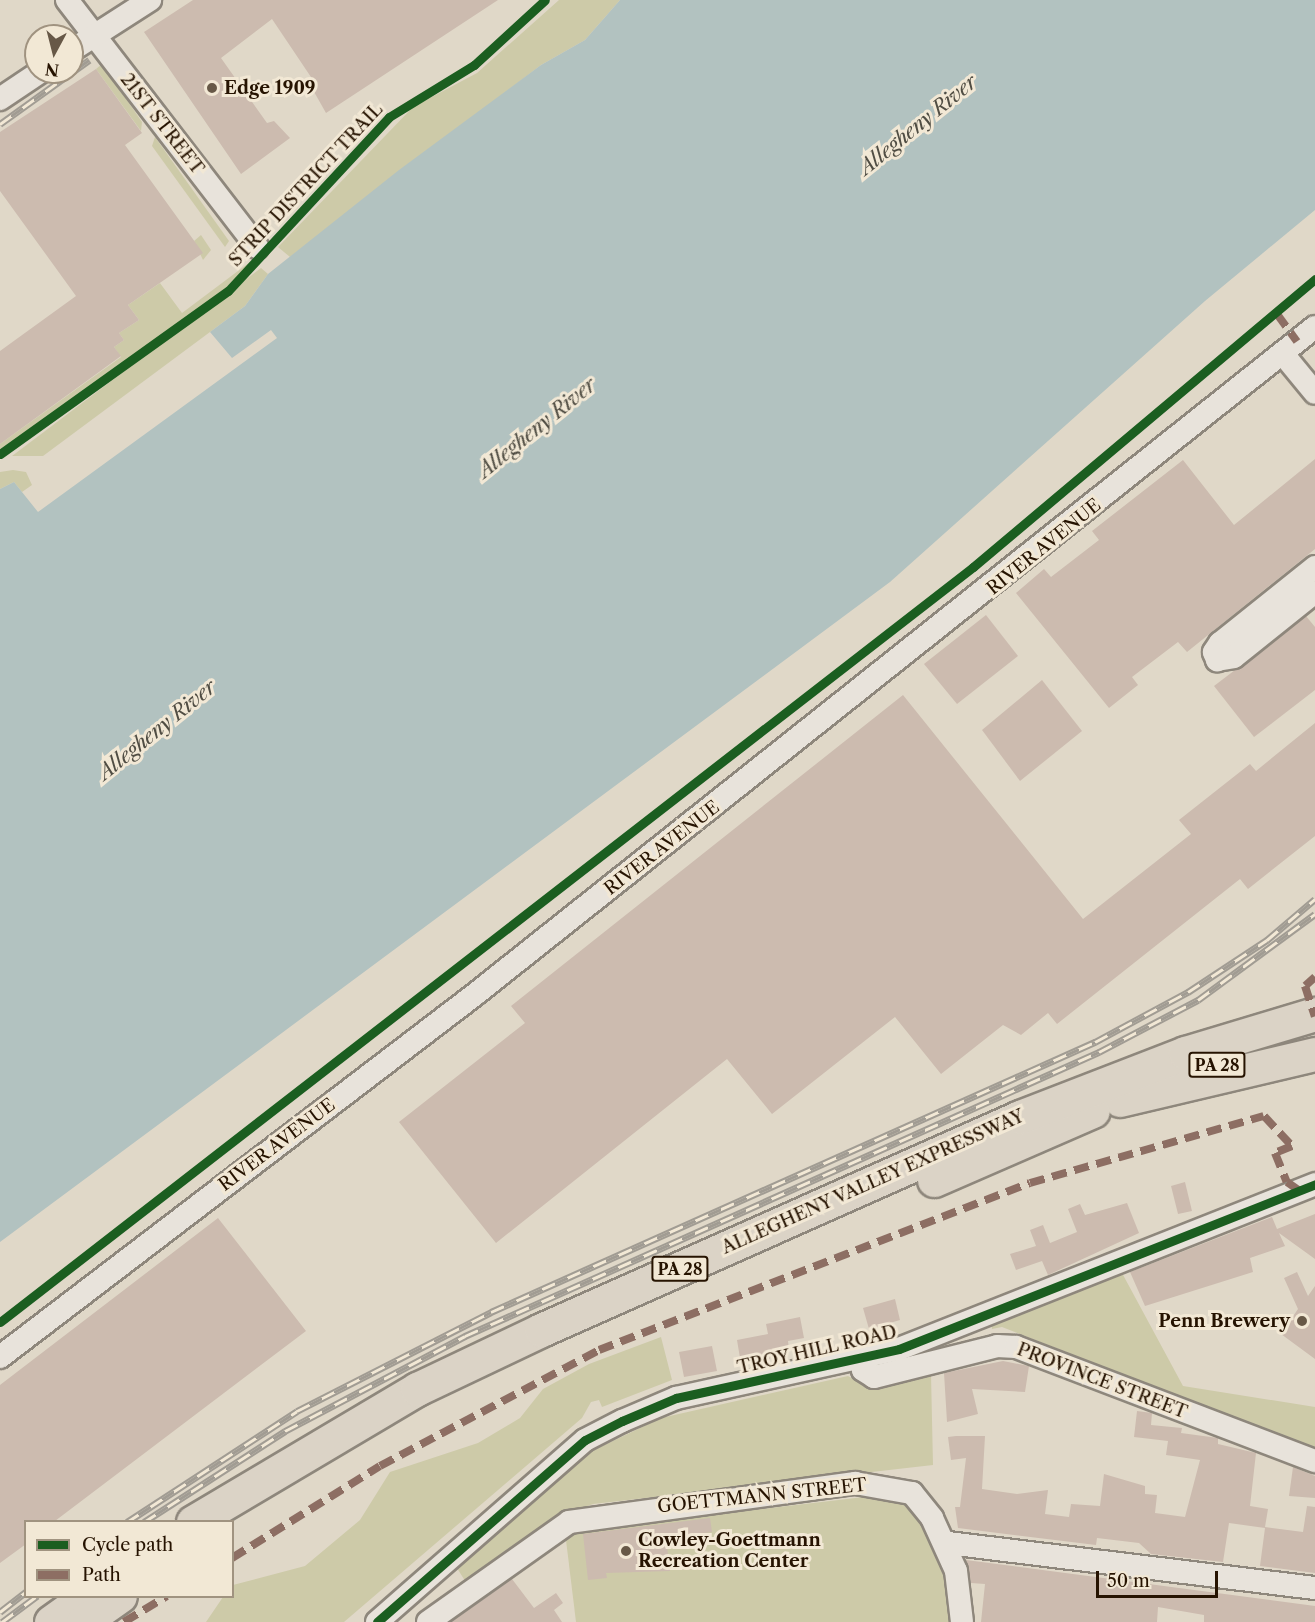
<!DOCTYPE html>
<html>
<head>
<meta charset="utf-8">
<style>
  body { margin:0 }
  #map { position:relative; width:1315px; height:1622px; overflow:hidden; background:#e0d8c8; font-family:"Libre Caslon Text",serif }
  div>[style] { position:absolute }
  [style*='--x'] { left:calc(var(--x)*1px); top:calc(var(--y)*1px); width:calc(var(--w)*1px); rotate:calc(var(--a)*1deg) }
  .green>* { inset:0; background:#cdcaa8 }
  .water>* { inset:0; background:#b2c2c0 }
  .building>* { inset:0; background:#ccbbaf }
  .roads { filter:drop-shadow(2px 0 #8e877c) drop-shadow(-2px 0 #8e877c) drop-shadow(0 2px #8e877c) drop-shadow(0 -2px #8e877c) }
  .minor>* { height:22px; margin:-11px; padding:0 11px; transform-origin:11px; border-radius:11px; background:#e8e3db }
  .highway>* { height:33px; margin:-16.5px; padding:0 16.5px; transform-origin:16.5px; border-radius:16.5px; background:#dbd3c6 }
  .rail>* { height:7px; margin-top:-3.5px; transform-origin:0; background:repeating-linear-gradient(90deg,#f2e8d5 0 14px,#a19c93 0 28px); box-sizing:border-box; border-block:2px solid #a19c93 }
  .quiet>* { height:8px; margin-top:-4px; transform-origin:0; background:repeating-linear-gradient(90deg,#8d6e63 0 15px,transparent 0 23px) }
  .cycleway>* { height:9px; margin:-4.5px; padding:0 4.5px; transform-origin:4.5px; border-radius:4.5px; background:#1b5e20 }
  .dots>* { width:16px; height:16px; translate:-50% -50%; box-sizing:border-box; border:3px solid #f2e8d5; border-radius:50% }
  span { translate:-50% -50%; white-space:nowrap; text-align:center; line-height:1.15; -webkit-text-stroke:6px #f2e8d5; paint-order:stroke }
  .shield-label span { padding:2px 4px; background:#f2e8d5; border:2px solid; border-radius:4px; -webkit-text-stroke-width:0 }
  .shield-label { font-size:16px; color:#261301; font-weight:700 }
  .poi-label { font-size:18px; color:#261301; font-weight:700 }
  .left { translate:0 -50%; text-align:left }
  .right { translate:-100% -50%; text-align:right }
  .street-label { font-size:18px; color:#261301 }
  .water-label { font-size:20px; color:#504d43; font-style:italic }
  .legend { position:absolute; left:24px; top:1520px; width:210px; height:78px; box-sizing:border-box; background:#f2e8d5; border:2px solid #a09380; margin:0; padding:8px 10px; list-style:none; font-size:18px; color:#261301 }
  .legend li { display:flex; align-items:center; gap:12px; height:30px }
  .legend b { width:30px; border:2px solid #a09380 }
  .north { position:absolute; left:24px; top:24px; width:60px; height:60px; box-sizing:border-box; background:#f2e8d5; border:2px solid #a09380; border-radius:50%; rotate:187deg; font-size:16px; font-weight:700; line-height:24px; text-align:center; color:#261301 }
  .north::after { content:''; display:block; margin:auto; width:21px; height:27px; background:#675847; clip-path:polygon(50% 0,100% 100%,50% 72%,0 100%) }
  .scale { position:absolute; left:1096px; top:1571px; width:122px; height:27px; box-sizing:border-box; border:3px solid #261301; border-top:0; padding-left:8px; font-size:18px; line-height:21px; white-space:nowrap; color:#261301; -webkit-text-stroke:4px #f2e8d5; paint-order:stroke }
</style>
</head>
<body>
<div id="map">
  <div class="green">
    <i style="clip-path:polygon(559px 0,620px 0,585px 40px,541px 65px,290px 257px,278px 247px,413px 107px,477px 73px)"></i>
    <i style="clip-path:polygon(102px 64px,142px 122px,141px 131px,96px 69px)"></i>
    <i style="clip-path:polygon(155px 137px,229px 241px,225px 247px,152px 146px)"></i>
    <i style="clip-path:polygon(201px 235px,211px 250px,203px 260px,194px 241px)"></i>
    <i style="clip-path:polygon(254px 259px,224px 290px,0 451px,0 444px,121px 357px,114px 347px,124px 340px,119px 333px,139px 320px,128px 305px,160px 283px,182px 313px)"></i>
    <i style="clip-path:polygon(261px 268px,268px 274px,245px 306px,210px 332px,43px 456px,12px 456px)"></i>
    <i style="clip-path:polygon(13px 470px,26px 472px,32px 485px,22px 492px,14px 482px,0 489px,0 472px)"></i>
    <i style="clip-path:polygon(1122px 1273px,1183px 1386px,1315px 1407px,1315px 1449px,1002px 1327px,992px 1329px,991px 1321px)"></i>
    <i style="clip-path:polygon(661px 1337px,672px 1380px,602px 1407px,599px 1400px,591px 1402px,582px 1418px,344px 1622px,206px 1622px,223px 1597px,232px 1596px,233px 1585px,305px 1566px,360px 1520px,390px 1472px,478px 1443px,520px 1418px,543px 1389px,589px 1364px)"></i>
    <i style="clip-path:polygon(931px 1374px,933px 1465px,593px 1504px,553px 1519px,467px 1584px,457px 1568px,590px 1452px,661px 1418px,848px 1376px,862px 1384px)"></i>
    <i style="clip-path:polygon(881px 1495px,912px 1504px,939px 1540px,956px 1622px,576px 1622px,565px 1532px)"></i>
  </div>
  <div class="water">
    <i style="clip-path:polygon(620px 0,1315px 0,1315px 210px,1205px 301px,890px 582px,0 1242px,0 489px,14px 482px,38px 512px,277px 338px,271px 330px,232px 358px,210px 332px,245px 306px,268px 274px,399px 170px,541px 65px,585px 40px)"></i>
  </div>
  <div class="building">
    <i style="clip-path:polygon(193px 0,498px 0,326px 113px,313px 90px,317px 86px,272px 19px,221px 58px,267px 123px,274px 121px,290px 138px,241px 174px,144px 32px)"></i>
    <i style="clip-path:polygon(96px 69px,142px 133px,125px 145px,203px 253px,128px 305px,139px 320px,119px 333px,124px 340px,114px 347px,121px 356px,0 444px,0 351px,76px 296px,0 191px,0 132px)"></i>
    <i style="clip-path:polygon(1315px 459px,1315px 549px,1187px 652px,1178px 642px,1132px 677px,1138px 685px,1109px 708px,1016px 593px,1044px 569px,1051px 577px,1099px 540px,1092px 531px,1183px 460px,1234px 525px)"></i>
    <i style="clip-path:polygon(986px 615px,1018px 656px,957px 704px,924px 664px)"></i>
    <i style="clip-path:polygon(1306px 616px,1315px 627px,1315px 690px,1254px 737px,1214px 686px)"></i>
    <i style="clip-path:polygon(1042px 680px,1082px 731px,1020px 781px,982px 730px)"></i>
    <i style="clip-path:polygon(903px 695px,1083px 919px,1191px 834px,1179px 820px,1250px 764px,1256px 771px,1315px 723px,1315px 836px,1248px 889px,1240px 879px,1057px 1024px,1048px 1013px,1021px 1035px,1003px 1025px,941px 1074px,895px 1017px,772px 1114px,727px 1059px,496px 1243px,399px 1122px,525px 1023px,511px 1006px)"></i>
    <i style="clip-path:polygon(1185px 1182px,1192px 1211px,1178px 1214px,1171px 1186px)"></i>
    <i style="clip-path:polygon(1127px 1203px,1139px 1233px,1048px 1275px,1042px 1261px,1016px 1270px,1010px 1254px,1036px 1246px,1030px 1230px,1043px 1225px,1050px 1243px,1077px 1232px,1068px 1209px,1080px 1204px,1085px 1215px)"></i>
    <i style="clip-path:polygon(1315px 1214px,1315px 1259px,1279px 1233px,1285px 1246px,1250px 1258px,1253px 1272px,1145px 1306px,1130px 1272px,1272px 1217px,1277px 1229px)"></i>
    <i style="clip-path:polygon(218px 1218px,306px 1331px,55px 1521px,26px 1521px,26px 1544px,0 1563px,0 1385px)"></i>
    <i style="clip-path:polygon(1297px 1272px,1308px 1296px,1315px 1286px,1315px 1359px,1281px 1334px,1298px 1309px,1284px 1278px)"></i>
    <i style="clip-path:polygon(895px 1299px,900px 1320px,869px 1329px,863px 1308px)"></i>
    <i style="clip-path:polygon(800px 1317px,804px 1338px,788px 1341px,789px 1350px,769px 1354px,770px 1359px,741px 1364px,737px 1340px,768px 1334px,766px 1324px)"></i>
    <i style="clip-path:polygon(712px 1346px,717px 1371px,684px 1377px,679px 1352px)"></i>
    <i style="clip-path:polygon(1003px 1361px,1029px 1366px,1025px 1392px,972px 1389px,978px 1414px,947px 1422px,944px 1373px)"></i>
    <i style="clip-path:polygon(1137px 1411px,1152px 1413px,1151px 1425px,1182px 1428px,1181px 1433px,1218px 1438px,1218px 1444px,1256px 1453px,1250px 1506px,1268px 1509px,1265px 1527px,1303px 1532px,1307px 1506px,1315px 1507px,1315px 1573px,1260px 1566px,1265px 1528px,1229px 1523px,1223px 1562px,1151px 1554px,1139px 1543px,1097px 1538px,1096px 1545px,958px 1528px,955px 1507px,960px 1507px,966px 1458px,951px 1460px,948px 1437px,956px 1436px,985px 1436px,982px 1489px,1017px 1494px,1048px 1490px,1045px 1514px,1069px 1517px,1071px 1504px,1100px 1506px,1104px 1474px,1145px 1486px,1145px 1494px,1157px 1495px,1155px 1513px,1185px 1517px,1200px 1460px,1166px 1455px,1168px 1441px,1134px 1437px)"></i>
    <i style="clip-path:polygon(1293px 1467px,1315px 1476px,1315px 1498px,1289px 1496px)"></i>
    <i style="clip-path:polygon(710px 1518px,712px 1532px,666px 1538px,670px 1571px,606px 1573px,607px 1578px,588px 1580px,583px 1534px)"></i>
    <i style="clip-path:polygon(966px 1560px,1315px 1606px,1315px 1622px,1204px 1622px,1204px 1615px,1158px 1607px,1157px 1622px,981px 1622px,985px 1584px,971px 1583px)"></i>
    <i style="clip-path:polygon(512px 1579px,534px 1608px,556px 1593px,563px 1603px,554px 1610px,562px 1622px,451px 1622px)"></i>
  </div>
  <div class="roads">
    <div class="minor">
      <i style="--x:67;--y:0;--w:312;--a:52.4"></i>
      <i style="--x:72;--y:50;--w:93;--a:-32.7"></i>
      <i style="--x:0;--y:99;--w:48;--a:-34"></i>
      <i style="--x:1283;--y:354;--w:50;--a:50.6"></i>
      <i style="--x:1315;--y:567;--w:122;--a:141.3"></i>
      <i style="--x:1220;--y:643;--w:11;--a:124"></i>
      <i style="--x:1214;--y:652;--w:9;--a:69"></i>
      <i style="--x:1217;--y:660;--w:17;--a:-10"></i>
      <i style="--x:1234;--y:657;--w:104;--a:-38.7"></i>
      <i style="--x:0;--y:1357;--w:595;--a:-37.35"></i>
      <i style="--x:473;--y:996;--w:1075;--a:-38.47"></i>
      <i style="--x:860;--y:1357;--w:13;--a:77"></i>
      <i style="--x:863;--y:1370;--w:13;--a:32"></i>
      <i style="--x:874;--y:1377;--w:127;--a:-14.1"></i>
      <i style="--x:997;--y:1346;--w:19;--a:3"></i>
      <i style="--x:1016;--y:1347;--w:320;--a:20.9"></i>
      <i style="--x:948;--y:1543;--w:370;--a:7"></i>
      <i style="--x:377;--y:1622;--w:276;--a:-41.2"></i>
      <i style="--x:585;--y:1440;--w:42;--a:-27.2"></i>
      <i style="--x:622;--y:1421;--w:59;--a:-23.1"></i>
      <i style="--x:676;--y:1398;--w:228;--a:-12.4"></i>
      <i style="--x:899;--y:1349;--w:448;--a:-21.6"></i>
      <i style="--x:428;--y:1622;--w:173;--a:-35.3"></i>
      <i style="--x:569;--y:1522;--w:289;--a:-7.8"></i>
      <i style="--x:855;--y:1483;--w:58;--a:10"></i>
      <i style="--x:912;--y:1493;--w:32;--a:51"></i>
      <i style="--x:932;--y:1518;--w:58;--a:65.6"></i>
      <i style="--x:956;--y:1571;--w:51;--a:83.3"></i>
    </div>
    <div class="highway">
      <i style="--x:1120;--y:1100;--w:200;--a:-13.3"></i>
      <i style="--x:934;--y:1180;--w:173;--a:-23.5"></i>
      <i style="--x:193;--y:1522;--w:261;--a:-30.7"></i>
      <i style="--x:417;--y:1389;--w:137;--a:-25.4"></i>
      <i style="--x:541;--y:1330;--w:524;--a:-23.97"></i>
      <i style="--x:1020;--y:1117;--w:177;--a:-21.2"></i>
      <i style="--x:1185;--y:1053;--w:136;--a:-16.7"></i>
      <i style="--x:51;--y:1622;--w:44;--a:-35.8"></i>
      <i style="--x:83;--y:1622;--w:45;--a:-35.1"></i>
    </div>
  </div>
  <div class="rail">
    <i style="--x:0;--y:124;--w:110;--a:-35.7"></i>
    <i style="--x:127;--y:1522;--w:203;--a:-33.1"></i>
    <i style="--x:297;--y:1411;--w:218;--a:-27"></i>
    <i style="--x:491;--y:1312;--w:662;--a:-24.09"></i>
    <i style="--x:1095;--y:1042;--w:106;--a:-28.3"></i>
    <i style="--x:1188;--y:992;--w:95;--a:-33.4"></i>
    <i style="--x:1267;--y:940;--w:63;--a:-40.5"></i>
    <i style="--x:144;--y:1522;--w:168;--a:-32.8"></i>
    <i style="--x:285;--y:1431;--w:204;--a:-27.8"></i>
    <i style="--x:465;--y:1336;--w:695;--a:-24.13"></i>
    <i style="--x:1099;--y:1052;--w:112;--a:-27.7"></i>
    <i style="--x:1198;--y:1000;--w:145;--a:-36.3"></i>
    <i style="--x:0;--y:1612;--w:33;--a:-38"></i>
    <i style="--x:2;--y:1622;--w:44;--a:-36.6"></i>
  </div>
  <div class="quiet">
    <i style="--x:1277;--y:314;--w:34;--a:54"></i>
    <i style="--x:1315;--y:977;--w:13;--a:138"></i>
    <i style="--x:1305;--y:986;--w:32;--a:72"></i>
    <i style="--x:232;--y:1558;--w:174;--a:-31.9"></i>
    <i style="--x:380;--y:1466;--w:248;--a:-27.9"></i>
    <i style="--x:599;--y:1350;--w:462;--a:-21.2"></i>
    <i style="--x:1030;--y:1183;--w:243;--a:-16"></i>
    <i style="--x:1264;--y:1116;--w:41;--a:47"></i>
    <i style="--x:1292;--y:1146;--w:18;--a:158"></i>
    <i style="--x:1275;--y:1153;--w:31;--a:68"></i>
    <i style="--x:1287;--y:1182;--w:16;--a:35"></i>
    <i style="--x:124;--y:1622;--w:50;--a:-31.2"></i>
  </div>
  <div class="cycleway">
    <i style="--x:0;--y:454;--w:280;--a:-35.6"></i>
    <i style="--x:228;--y:291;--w:237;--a:-47.2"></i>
    <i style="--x:389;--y:117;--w:100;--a:-31.5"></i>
    <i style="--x:474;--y:65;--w:96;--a:-42.5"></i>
    <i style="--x:0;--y:1322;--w:1232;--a:-37.81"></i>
    <i style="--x:973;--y:567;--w:447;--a:-40.1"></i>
    <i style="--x:377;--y:1622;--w:276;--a:-41.2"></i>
    <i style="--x:585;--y:1440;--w:42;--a:-27.2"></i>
    <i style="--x:622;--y:1421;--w:59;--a:-23.1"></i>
    <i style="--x:676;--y:1398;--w:228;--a:-12.4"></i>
    <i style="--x:899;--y:1349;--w:448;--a:-21.6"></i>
  </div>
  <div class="dots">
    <i style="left:212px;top:88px;background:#675847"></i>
    <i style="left:1302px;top:1321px;background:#675847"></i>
    <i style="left:626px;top:1551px;background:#675847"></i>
  </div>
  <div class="shield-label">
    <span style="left:1217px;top:1065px">PA 28</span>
    <span style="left:680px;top:1269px">PA 28</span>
  </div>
  <div class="poi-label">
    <span class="left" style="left:224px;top:88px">Edge 1909</span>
    <span class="right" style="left:1290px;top:1321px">Penn Brewery</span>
    <span class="left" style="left:638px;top:1551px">Cowley-Goettmann<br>Recreation Center</span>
  </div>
  <div class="street-label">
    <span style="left:162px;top:124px;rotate:52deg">21ST STREET</span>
    <span style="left:306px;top:185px;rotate:-47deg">STRIP DISTRICT TRAIL</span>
    <span style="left:1044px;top:547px;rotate:-39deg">RIVER AVENUE</span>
    <span style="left:662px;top:848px;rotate:-38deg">RIVER AVENUE</span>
    <span style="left:277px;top:1145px;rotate:-37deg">RIVER AVENUE</span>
    <span style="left:873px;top:1182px;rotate:-24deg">ALLEGHENY VALLEY EXPRESSWAY</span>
    <span style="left:817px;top:1350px;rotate:-13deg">TROY HILL ROAD</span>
    <span style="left:1102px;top:1381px;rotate:21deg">PROVINCE STREET</span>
    <span style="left:762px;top:1496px;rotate:-6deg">GOETTMANN STREET</span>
  </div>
  <div class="water-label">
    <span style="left:918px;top:125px;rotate:-39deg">Allegheny River</span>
    <span style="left:537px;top:428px;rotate:-39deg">Allegheny River</span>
    <span style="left:157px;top:730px;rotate:-39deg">Allegheny River</span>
  </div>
  <ul class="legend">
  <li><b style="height:8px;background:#1b5e20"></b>Cycle path</li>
  <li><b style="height:8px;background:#8d6e63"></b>Path</li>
  </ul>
  <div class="north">N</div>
  <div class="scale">50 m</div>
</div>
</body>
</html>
